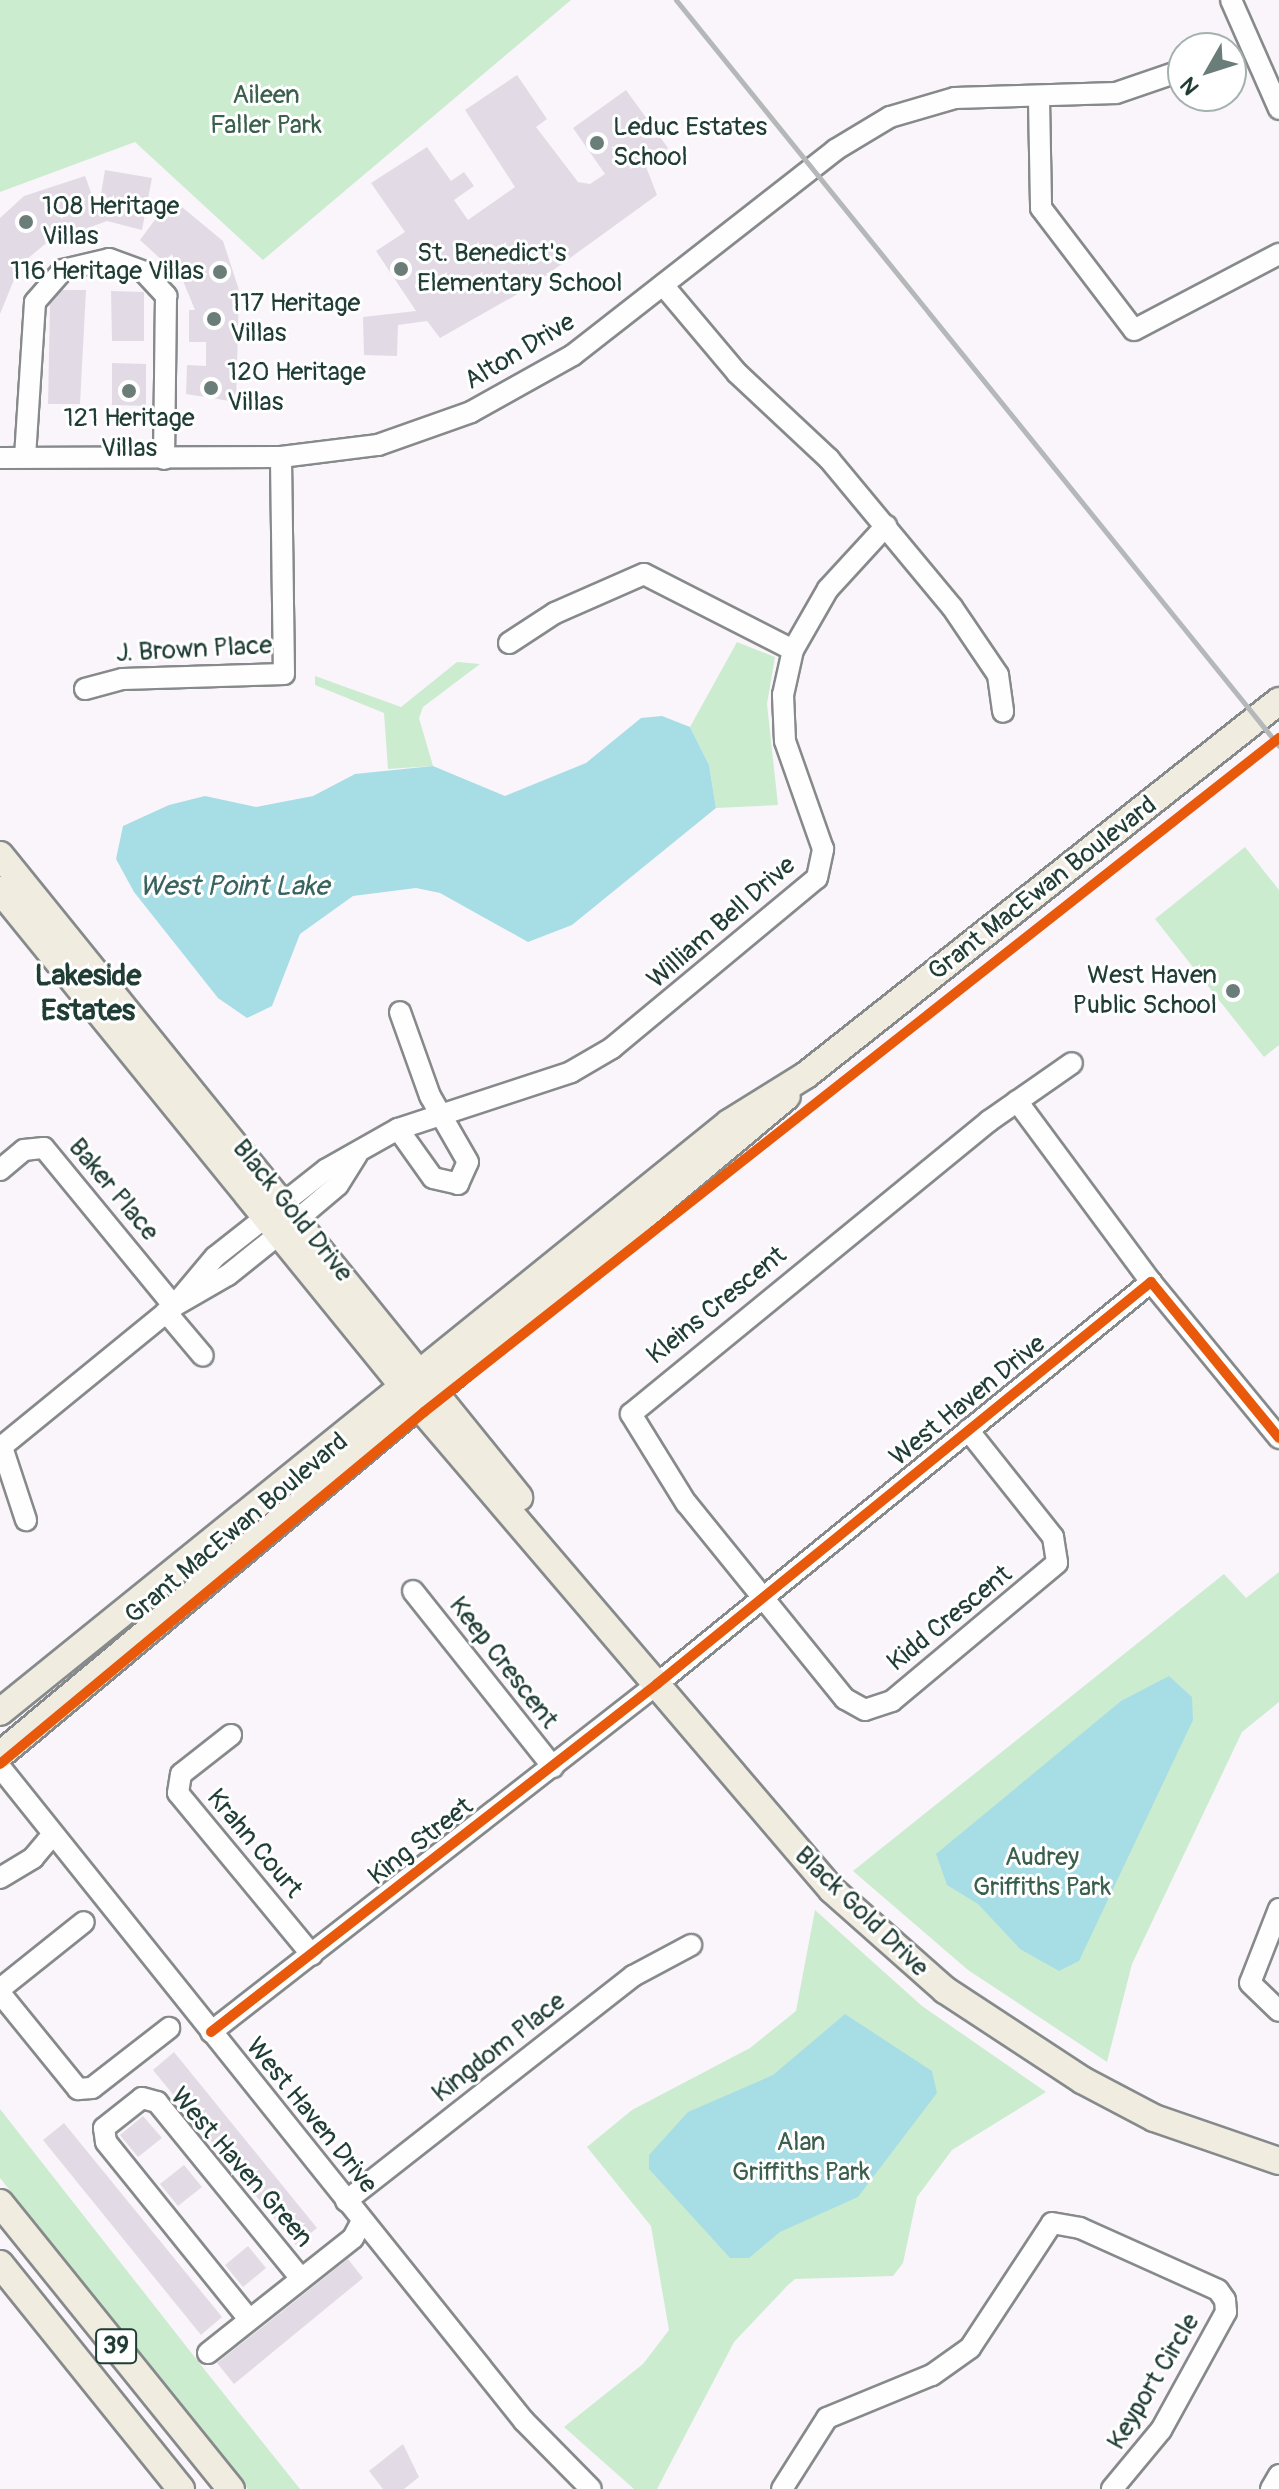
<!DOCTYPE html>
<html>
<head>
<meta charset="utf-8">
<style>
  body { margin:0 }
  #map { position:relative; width:1279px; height:2489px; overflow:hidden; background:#f9f5fa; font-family:Pangolin,sans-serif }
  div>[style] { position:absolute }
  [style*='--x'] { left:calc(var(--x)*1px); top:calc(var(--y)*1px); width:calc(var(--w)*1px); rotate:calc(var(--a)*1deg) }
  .green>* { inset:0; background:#ccecd0 }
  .water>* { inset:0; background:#a7dee6 }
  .building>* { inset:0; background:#e2dbe6 }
  .roads { filter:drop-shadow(2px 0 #878a8b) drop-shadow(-2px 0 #878a8b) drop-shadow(0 2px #878a8b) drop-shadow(0 -2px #878a8b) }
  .minor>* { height:20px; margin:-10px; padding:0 10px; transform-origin:10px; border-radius:10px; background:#fefefe }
  .major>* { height:26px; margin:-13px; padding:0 13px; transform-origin:13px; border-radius:13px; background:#f0ece0 }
  .rail>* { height:5px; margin:-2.5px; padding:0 2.5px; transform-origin:2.5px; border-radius:2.5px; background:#b5b8b8 }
  .cycleway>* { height:10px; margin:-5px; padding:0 5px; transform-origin:5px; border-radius:5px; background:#e8590c }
  .dots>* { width:22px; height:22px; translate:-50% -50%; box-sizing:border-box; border:4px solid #fff; border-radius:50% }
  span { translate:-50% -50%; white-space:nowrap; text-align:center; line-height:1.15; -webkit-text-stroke:6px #fff; paint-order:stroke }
  .shield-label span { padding:2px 6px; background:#fff; border:2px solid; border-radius:6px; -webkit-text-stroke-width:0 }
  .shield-label { font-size:24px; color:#1f3d34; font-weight:700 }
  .park-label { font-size:26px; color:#3a5f4c }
  .poi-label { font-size:26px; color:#1f3d34 }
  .left { translate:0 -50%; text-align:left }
  .right { translate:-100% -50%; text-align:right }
  .street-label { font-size:26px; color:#1f3d34 }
  .water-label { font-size:28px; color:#38635e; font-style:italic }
  .quarter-label { font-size:30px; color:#1f3d34; font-weight:700 }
  .north { position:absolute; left:1167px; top:32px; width:80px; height:80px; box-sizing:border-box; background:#fff; border:2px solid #a5b1ae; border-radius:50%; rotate:231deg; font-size:22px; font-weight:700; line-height:32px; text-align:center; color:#1f3d34 }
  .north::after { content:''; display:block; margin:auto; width:28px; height:36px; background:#6b7d79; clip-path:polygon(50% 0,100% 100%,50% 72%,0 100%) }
</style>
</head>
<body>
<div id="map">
  <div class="green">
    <i style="clip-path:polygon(0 0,571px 0,263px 260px,135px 142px,0 192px)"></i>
    <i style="clip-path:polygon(737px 642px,775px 657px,767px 704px,778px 805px,716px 808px,709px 765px,690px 727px)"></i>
    <i style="clip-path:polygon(457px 662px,480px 664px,423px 707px,419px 718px,433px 766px,388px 769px,384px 713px,315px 685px,315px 676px,401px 707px)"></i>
    <i style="clip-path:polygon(1245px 847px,1279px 890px,1279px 1045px,1264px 1057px,1155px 919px)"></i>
    <i style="clip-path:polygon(1279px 1572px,1279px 1702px,1242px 1732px,1132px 1964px,1107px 2062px,968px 1970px,853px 1871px,1224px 1574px,1246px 1598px)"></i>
    <i style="clip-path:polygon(815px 1910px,922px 2006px,1046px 2092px,952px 2150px,917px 2197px,903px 2263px,893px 2276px,795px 2279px,787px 2286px,734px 2342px,657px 2489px,634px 2489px,564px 2427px,643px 2364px,669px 2330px,651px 2226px,587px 2147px,632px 2110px,750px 2048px,796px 2011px)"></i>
    <i style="clip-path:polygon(0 2109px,208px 2374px,300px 2489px,248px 2489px,0 2178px)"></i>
  </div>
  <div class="water">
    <i style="clip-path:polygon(662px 716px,690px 727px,709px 765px,716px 808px,572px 925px,528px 942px,440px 893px,416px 888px,353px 896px,300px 934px,272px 1006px,247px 1018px,218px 998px,134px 892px,116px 859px,123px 826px,169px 805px,205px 796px,256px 807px,313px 796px,355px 774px,433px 766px,505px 796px,586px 763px,641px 718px)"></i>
    <i style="clip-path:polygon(1169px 1676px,1192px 1697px,1193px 1720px,1079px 1961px,1059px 1971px,1020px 1949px,978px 1904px,947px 1885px,936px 1854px,1121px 1701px)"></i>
    <i style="clip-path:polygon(845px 2014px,932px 2071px,937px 2093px,858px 2197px,780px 2232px,749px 2258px,730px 2258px,649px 2169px,649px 2155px,688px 2112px,773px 2075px)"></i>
  </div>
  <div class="building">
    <i style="clip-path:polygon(517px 75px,547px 119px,536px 127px,578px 182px,590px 184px,605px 174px,573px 128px,626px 90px,668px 148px,645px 164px,657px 195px,530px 287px,440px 338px,427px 321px,398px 325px,397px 356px,364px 355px,363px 317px,416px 311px,376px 251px,405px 232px,371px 183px,427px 147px,451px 181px,464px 172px,474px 186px,454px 200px,468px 220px,515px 187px,465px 110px)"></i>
    <i style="clip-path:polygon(105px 170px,152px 178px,142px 230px,107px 221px,66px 236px,63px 229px,20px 265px,0 314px,0 218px,24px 196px,85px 176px,98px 211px)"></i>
    <i style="clip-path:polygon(171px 198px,223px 241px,239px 290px,236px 402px,186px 394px,187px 365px,206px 366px,206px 342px,189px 342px,189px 310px,195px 310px,172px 254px,164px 262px,140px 240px)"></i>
    <i style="clip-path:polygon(62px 290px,86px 290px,80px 404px,48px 404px,50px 304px)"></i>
    <i style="clip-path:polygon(111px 291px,144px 292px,144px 341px,112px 341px)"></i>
    <i style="clip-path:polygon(112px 363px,146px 364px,146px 406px,112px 405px)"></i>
    <i style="clip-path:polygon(174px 2052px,317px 2228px,296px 2245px,153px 2070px)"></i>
    <i style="clip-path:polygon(143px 2116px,162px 2138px,138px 2157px,120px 2135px)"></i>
    <i style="clip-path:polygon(64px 2123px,222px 2317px,201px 2335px,43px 2140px)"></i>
    <i style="clip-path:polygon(184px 2165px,202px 2187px,178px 2206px,160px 2184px)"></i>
    <i style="clip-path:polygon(248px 2246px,266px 2268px,243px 2287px,225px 2265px)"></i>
    <i style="clip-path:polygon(348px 2259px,363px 2278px,234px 2384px,217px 2363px)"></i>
    <i style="clip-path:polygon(403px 2444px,419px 2477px,404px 2489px,383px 2489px,369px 2471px)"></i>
  </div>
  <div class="roads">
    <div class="minor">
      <i style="--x:1231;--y:0;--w:119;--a:66.2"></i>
      <i style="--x:1039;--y:100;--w:108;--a:88.9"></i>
      <i style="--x:1041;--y:208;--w:153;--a:52.7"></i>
      <i style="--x:1134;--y:330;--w:164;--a:-27.7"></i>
      <i style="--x:663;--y:285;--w:115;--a:49.9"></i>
      <i style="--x:737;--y:373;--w:126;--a:43.1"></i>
      <i style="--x:829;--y:459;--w:192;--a:50.3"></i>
      <i style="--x:952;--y:607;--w:82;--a:55.9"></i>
      <i style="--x:998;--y:675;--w:37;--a:82"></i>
      <i style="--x:25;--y:457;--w:155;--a:-86.3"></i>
      <i style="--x:35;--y:302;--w:43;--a:-48.8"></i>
      <i style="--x:63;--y:270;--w:47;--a:-13.4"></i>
      <i style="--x:109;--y:259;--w:37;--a:20"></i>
      <i style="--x:144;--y:272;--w:33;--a:47"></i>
      <i style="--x:166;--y:296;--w:163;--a:90.7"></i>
      <i style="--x:0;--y:458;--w:281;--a:-0.2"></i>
      <i style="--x:281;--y:457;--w:98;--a:-7.1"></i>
      <i style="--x:378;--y:445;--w:99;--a:-19.5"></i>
      <i style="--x:471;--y:412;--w:117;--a:-29.2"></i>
      <i style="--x:573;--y:355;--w:333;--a:-38"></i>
      <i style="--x:835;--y:150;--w:64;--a:-31"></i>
      <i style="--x:890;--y:117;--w:68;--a:-16.3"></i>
      <i style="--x:955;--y:98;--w:161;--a:-1.8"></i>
      <i style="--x:1116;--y:93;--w:71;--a:-18.9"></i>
      <i style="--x:509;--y:643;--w:55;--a:-33.1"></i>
      <i style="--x:555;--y:613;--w:97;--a:-23.7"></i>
      <i style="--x:644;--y:574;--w:167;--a:27"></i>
      <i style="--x:85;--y:689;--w:39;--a:-15"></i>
      <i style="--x:123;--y:679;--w:161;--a:-1.8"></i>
      <i style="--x:284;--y:674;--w:217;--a:-90.8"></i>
      <i style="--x:1017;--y:1101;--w:225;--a:53.5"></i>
      <i style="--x:398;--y:1129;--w:60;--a:54.5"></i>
      <i style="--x:433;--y:1178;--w:26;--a:13"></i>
      <i style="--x:458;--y:1184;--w:24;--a:-66"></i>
      <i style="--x:468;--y:1162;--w:76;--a:-119.9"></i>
      <i style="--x:430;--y:1096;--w:89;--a:-109.7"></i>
      <i style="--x:0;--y:1170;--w:31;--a:-40"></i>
      <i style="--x:24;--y:1150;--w:20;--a:-6"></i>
      <i style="--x:44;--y:1148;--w:205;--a:50.6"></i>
      <i style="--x:174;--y:1306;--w:64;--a:-50.1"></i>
      <i style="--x:215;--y:1257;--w:142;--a:-38.2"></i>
      <i style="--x:327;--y:1169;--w:81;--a:-29.4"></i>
      <i style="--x:398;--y:1129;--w:182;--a:-18.2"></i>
      <i style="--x:571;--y:1072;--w:48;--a:-30.3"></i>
      <i style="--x:612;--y:1048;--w:266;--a:-39.7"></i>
      <i style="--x:817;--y:878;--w:30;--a:-78"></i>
      <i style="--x:823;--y:849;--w:114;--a:-109.4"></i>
      <i style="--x:785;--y:741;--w:46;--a:-92.5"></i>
      <i style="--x:783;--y:695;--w:46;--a:-77.5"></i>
      <i style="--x:793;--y:650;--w:70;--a:-60.2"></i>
      <i style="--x:828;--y:589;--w:86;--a:-47.4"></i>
      <i style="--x:166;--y:1312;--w:57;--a:49.9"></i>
      <i style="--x:968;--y:1430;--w:137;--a:51.5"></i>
      <i style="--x:1053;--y:1537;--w:26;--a:81"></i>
      <i style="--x:1057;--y:1563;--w:215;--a:140.1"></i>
      <i style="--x:892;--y:1701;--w:28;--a:162"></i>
      <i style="--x:865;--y:1710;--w:23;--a:-151"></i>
      <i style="--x:845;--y:1699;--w:252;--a:-129"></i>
      <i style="--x:686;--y:1503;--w:105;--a:-121.7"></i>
      <i style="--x:631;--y:1414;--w:463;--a:-39.3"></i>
      <i style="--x:989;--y:1121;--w:101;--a:-34.9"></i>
      <i style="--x:2;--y:1447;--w:77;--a:71.8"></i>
      <i style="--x:0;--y:1448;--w:225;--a:-39.2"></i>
      <i style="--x:174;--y:1306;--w:62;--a:-29.9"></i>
      <i style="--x:228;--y:1275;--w:90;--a:-38.7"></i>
      <i style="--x:298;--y:1219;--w:52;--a:-40.4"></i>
      <i style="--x:338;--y:1185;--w:36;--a:-58"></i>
      <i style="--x:413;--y:1591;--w:225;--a:51.5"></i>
      <i style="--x:231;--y:1735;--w:63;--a:142"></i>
      <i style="--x:181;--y:1774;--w:19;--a:99"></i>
      <i style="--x:178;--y:1793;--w:210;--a:50.4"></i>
      <i style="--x:0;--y:1767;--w:838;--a:51.3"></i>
      <i style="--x:524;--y:2421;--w:95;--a:45.4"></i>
      <i style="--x:0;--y:1878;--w:39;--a:-31"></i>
      <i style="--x:33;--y:1858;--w:31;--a:-50"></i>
      <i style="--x:1279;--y:1909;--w:79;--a:111.4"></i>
      <i style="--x:1250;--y:1983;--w:40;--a:44"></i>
      <i style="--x:0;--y:1989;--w:107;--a:-38.6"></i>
      <i style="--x:0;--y:1993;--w:124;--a:50.9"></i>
      <i style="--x:78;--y:2089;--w:14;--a:-4"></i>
      <i style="--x:92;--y:2088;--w:98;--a:-37.9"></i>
      <i style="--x:211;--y:2032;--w:566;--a:-37.96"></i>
      <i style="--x:657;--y:1684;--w:637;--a:-39.14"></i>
      <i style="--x:1151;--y:1282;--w:202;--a:50.6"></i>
      <i style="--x:346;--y:2201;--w:365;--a:-38.1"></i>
      <i style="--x:633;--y:1976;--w:66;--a:-28.1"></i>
      <i style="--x:248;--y:2318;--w:226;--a:-128.9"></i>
      <i style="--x:106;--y:2142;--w:14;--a:-98"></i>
      <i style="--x:104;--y:2128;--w:48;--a:-38.3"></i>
      <i style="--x:142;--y:2098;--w:16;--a:15"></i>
      <i style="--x:157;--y:2102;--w:225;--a:50.8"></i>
      <i style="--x:208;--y:2353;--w:185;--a:-38.4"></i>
      <i style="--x:353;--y:2238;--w:19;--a:-62"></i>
      <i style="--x:782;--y:2489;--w:84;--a:-57.6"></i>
      <i style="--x:827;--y:2418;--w:113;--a:-22.3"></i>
      <i style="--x:932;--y:2375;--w:47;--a:-35.4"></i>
      <i style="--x:970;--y:2348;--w:149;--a:-56.7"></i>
      <i style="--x:1052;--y:2223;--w:28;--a:10"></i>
      <i style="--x:1080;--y:2228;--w:151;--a:24.2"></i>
      <i style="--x:1218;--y:2290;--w:12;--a:55"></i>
      <i style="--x:1225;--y:2300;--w:12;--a:85"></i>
      <i style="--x:1226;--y:2312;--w:135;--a:118.8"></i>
      <i style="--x:1161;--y:2430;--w:77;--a:129.7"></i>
      <i style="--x:1271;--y:2489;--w:16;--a:-60"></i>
    </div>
    <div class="major">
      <i style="--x:0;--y:855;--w:826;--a:51.05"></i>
      <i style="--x:0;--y:890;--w:673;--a:50.91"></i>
      <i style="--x:424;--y:1412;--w:628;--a:49.52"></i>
      <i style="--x:832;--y:1890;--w:151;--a:41.5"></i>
      <i style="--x:945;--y:1990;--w:164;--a:33.3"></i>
      <i style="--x:1082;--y:2080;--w:81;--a:27.8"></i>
      <i style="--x:1154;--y:2118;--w:132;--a:19"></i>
      <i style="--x:0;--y:1712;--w:937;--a:-38.94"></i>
      <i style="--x:729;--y:1123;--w:91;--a:-31.9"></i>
      <i style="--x:806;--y:1075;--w:603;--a:-38.33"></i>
      <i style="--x:0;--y:1755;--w:1026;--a:-39.94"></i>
      <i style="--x:0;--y:2203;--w:368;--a:51.1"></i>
      <i style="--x:0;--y:2264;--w:289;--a:51.2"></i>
    </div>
  </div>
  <div class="rail">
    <i style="--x:676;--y:0;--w:959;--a:51.05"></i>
  </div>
  <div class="cycleway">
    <i style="--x:0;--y:1764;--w:551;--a:-39.7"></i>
    <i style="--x:424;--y:1412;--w:1089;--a:-38.25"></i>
    <i style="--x:211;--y:2032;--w:566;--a:-37.96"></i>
    <i style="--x:657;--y:1684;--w:637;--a:-39.14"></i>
    <i style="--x:1151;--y:1282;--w:202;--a:50.6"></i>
  </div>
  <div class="dots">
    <i style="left:597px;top:143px;background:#6b7d79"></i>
    <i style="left:26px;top:222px;background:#6b7d79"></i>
    <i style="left:401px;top:269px;background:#6b7d79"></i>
    <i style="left:220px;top:272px;background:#6b7d79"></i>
    <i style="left:214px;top:319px;background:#6b7d79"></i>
    <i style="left:211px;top:388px;background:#6b7d79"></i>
    <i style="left:129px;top:391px;background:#6b7d79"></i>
    <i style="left:1233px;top:991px;background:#6b7d79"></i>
  </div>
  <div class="shield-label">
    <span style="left:116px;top:2346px">39</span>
  </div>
  <div class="park-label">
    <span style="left:266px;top:111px">Aileen<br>Faller Park</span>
    <span style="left:1042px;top:1873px">Audrey<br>Griffiths Park</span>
    <span style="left:801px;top:2158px">Alan<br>Griffiths Park</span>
  </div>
  <div class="poi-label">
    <span class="left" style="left:613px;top:143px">Leduc Estates<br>School</span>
    <span class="left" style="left:42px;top:222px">108 Heritage<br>Villas</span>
    <span class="left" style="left:417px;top:269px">St. Benedict's<br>Elementary School</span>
    <span class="right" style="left:204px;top:272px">116 Heritage Villas</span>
    <span class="left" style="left:230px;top:319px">117 Heritage<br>Villas</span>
    <span class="left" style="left:227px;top:388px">120 Heritage<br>Villas</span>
    <span style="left:129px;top:434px">121 Heritage<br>Villas</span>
    <span class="right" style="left:1217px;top:991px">West Haven<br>Public School</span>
  </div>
  <div class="street-label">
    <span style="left:520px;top:352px;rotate:-31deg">Alton Drive</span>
    <span style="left:194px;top:650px;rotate:-3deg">J. Brown Place</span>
    <span style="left:1043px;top:889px;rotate:-38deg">Grant MacEwan Boulevard</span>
    <span style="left:722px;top:923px;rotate:-41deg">William Bell Drive</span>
    <span style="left:113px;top:1190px;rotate:50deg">Baker Place</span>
    <span style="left:292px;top:1211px;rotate:51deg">Black Gold Drive</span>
    <span style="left:717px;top:1306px;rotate:-39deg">Kleins Crescent</span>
    <span style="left:968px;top:1401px;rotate:-39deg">West Haven Drive</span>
    <span style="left:237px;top:1529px;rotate:-40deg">Grant MacEwan Boulevard</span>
    <span style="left:950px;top:1619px;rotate:-39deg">Kidd Crescent</span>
    <span style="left:503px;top:1663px;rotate:52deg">Keep Crescent</span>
    <span style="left:421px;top:1842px;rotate:-38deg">King Street</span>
    <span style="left:254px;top:1844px;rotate:50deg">Krahn Court</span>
    <span style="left:861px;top:1912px;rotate:44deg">Black Gold Drive</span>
    <span style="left:499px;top:2048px;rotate:-38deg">Kingdom Place</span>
    <span style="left:311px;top:2116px;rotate:51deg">West Haven Drive</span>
    <span style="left:241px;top:2168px;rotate:49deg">West Haven Green</span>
    <span style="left:1154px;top:2382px;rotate:-59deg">Keyport Circle</span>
  </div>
  <div class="water-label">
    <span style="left:234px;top:887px">West Point Lake</span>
  </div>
  <div class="quarter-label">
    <span style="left:88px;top:993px">Lakeside<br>Estates</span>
  </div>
  <div class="north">N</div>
</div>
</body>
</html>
